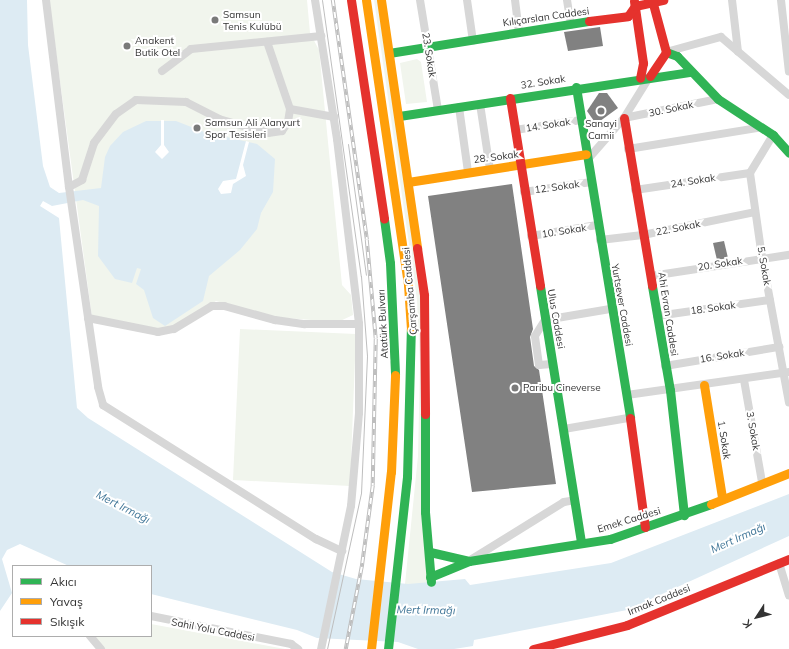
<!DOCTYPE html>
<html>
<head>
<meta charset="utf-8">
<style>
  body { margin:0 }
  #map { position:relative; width:789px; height:649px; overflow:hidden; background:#fff; font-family:Mulish,sans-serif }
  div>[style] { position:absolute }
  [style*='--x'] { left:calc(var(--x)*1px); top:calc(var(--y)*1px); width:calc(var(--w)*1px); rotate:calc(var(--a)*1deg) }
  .green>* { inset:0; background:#f1f5ed }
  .water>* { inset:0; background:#ddebf3 }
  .pier>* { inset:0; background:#fff }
  .building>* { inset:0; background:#818181 }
  .street>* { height:8px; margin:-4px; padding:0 4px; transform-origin:4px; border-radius:4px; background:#d7d7d7 }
  .fast>* { height:9px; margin:-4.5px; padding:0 4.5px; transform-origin:4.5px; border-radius:4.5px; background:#30b455 }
  .slow>* { height:9px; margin:-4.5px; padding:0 4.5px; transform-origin:4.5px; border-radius:4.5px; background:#ff9f0a }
  .jam>* { height:9px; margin:-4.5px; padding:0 4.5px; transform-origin:4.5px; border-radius:4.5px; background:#e5322d }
  .tram>* { height:1px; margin:-0.5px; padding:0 0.5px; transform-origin:0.5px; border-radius:0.5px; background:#bebebe }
  .rail>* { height:3.5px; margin-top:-1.75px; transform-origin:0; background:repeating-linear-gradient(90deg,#fff 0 6px,#bebebe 0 12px); box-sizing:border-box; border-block:1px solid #bebebe }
  .dots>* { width:11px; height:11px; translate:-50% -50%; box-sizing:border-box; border:2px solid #fff; border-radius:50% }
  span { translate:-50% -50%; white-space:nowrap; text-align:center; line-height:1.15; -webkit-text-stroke:4px #fff; paint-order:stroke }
  .poi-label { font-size:10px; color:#333 }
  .left { translate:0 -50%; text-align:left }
  .street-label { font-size:10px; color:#333 }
  .water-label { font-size:11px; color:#3f7597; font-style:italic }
  .legend { position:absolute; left:12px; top:565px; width:140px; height:72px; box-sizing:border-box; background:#fff; border:1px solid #adadad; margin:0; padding:5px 7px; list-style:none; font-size:12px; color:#333 }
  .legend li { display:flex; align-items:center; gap:8px; height:20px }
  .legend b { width:20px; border:1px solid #adadad }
  .north { position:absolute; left:737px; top:597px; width:40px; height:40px; -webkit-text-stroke:3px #fff; paint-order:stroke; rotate:234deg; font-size:11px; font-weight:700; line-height:16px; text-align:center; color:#333 }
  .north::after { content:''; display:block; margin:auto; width:14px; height:18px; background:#333; clip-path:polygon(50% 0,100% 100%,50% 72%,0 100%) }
</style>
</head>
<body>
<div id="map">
  <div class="green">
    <i style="clip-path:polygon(49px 0,307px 0,310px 33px,319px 50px,342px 285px,351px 295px,353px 315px,338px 322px,272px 317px,216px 301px,173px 328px,159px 330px,92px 317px)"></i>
    <i style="clip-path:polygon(374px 0,378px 0,421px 298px,430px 583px,424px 584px,405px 584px,418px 456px,420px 364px,417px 300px)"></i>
    <i style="clip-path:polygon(417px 59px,421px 62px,427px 102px,406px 104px,400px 63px)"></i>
    <i style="clip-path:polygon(240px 329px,356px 334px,350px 486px,233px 480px)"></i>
    <i style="clip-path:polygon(151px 624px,285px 649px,103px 649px,94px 636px,151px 636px)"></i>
  </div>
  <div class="water">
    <i style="clip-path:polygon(0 0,27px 0,28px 45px,43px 166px,50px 187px,59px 193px,101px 188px,105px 157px,110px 146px,123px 132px,146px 121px,176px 121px,204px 132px,257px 144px,275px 159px,273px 192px,261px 213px,257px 229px,240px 250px,209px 276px,203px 301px,165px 326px,153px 318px,144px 290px,136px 284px,141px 269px,137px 268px,132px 283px,115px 279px,98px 256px,99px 206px,83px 200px,52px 206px,43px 201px,40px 206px,59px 218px,77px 408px,88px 418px,332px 572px,356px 579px,408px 584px,465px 579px,470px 585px,611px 563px,789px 494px,789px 536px,627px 610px,474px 640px,473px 646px,454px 649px,418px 649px,398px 642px,317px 638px,297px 630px,151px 594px,151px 566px,69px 566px,20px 544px,7px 550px,2px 559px,12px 593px,0 611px)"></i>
  </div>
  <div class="pier">
    <i style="clip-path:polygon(161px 120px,164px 120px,164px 145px,169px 152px,162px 159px,155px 152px,161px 145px)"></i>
    <i style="clip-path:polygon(246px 141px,249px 142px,243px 165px,246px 176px,233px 184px,231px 193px,221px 194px,218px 189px,223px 181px,236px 179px)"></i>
  </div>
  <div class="building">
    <i style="clip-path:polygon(600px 27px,603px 46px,568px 51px,564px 32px)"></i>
    <i style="clip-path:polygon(599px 93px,607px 93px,618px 108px,596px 124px,587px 111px)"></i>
    <i style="clip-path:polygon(512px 184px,533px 329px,530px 337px,534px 366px,539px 370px,556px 484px,472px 492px,428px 196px)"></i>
    <i style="clip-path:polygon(724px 241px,728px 258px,717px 260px,713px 243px)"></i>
  </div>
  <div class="street">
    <i style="--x:46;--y:0;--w:188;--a:83"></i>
    <i style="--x:69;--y:187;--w:202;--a:81.7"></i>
    <i style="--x:98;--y:387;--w:19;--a:74"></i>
    <i style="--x:103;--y:405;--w:252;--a:32.2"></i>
    <i style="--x:316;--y:539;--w:29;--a:25"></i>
    <i style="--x:315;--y:0;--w:141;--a:81"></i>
    <i style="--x:337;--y:139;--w:186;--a:83.2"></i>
    <i style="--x:359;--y:324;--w:89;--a:90"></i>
    <i style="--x:359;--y:413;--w:93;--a:94.9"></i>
    <i style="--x:351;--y:506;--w:146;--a:101.8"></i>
    <i style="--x:420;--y:0;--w:111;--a:80.7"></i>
    <i style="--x:467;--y:0;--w:41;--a:81.7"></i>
    <i style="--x:515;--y:0;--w:31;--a:83"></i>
    <i style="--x:567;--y:0;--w:25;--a:81"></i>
    <i style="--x:732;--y:0;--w:52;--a:83.4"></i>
    <i style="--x:781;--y:0;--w:72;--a:83.7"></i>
    <i style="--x:666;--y:52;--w:57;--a:-15.3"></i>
    <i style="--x:721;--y:37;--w:89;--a:40.5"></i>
    <i style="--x:162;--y:71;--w:36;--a:-37"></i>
    <i style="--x:191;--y:49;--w:131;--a:-5.7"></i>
    <i style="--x:480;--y:104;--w:66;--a:81.3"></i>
    <i style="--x:459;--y:107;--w:66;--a:82.1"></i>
    <i style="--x:290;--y:109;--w:45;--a:10.3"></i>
    <i style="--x:624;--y:118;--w:96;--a:-11.4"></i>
    <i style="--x:515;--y:130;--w:67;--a:-8.6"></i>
    <i style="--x:773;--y:135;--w:44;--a:121.2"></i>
    <i style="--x:750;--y:173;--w:85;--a:81.9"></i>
    <i style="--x:762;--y:257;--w:148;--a:79.5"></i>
    <i style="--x:628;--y:149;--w:132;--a:-9.2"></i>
    <i style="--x:588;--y:159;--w:55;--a:-48.7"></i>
    <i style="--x:624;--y:118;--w:49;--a:-58.2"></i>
    <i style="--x:69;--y:187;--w:15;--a:-28"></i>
    <i style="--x:82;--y:180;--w:39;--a:-72"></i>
    <i style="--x:94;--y:143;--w:36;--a:-53"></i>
    <i style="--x:116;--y:114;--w:24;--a:-35"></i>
    <i style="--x:136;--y:100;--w:50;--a:2.3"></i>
    <i style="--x:186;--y:102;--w:37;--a:27"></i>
    <i style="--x:219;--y:119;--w:51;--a:15.9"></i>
    <i style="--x:268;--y:133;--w:14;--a:-8"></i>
    <i style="--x:282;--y:131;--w:11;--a:-56"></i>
    <i style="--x:288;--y:122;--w:13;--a:-81"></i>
    <i style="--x:290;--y:109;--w:71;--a:-108.9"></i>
    <i style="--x:635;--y:190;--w:116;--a:-8.4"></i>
    <i style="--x:524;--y:192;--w:68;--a:-8.5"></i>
    <i style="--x:531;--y:236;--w:67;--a:-9.5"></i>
    <i style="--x:600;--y:240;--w:43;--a:-6.6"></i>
    <i style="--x:643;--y:235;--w:114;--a:-11.6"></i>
    <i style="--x:651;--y:276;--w:140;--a:-8.7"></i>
    <i style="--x:657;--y:316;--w:114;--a:-8.1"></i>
    <i style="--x:88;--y:318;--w:71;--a:11.3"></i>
    <i style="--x:158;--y:332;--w:16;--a:-11"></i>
    <i style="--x:174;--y:329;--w:44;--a:-31.2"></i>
    <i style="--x:212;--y:306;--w:12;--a:0"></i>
    <i style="--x:224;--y:306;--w:53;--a:15.4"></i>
    <i style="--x:275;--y:320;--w:30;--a:8"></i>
    <i style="--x:305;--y:324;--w:54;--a:0"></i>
    <i style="--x:552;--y:364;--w:13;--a:176"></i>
    <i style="--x:539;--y:365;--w:29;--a:-98"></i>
    <i style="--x:535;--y:336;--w:19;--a:-58"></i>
    <i style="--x:545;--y:320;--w:66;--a:-9.6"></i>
    <i style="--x:665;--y:366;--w:116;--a:-9.5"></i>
    <i style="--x:744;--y:380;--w:104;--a:80"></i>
    <i style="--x:627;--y:395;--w:164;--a:-8.1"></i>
    <i style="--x:564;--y:429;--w:65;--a:-9.8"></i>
    <i style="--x:472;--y:559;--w:108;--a:-31.8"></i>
    <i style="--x:564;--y:502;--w:11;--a:-10"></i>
    <i style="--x:779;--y:563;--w:34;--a:73"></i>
    <i style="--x:151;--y:616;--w:143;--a:11.3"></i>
    <i style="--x:291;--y:644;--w:9;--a:36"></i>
    <i style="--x:90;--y:636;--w:17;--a:50"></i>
  </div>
  <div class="fast">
    <i style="--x:666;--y:52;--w:12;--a:20"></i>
    <i style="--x:677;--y:56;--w:59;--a:46.4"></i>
    <i style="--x:718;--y:99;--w:66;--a:33.2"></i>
    <i style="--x:773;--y:135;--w:24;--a:48"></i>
    <i style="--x:389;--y:53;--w:203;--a:-9.1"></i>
    <i style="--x:576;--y:87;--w:335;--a:80.7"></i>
    <i style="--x:399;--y:116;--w:295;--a:-8.6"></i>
    <i style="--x:384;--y:219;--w:44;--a:82.2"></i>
    <i style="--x:390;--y:263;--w:112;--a:87.4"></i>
    <i style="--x:540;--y:286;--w:260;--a:80.9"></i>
    <i style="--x:652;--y:286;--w:106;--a:80.2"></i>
    <i style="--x:670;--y:390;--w:126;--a:83.6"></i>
    <i style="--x:425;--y:414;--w:98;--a:90"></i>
    <i style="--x:425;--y:512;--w:70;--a:85.1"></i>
    <i style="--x:430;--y:552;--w:40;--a:13"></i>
    <i style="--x:430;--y:577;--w:42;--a:-22.3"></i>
    <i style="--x:469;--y:561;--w:143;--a:-8.9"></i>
    <i style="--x:610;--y:539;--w:107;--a:-19.1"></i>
    <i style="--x:388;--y:649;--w:173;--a:-83.7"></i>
    <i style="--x:407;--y:477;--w:148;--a:-88.5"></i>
  </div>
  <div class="slow">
    <i style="--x:366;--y:0;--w:288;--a:81.6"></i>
    <i style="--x:408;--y:285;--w:44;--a:86.1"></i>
    <i style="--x:381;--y:0;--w:251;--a:81.7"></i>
    <i style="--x:408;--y:182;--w:180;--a:-8.9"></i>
    <i style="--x:704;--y:385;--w:114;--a:80.9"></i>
    <i style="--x:711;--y:504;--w:84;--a:-21.7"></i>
    <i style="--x:371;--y:649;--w:178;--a:-83.6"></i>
    <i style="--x:391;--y:472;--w:97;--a:-87.6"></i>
  </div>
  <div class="jam">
    <i style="--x:351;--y:0;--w:221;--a:81.4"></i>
    <i style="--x:634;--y:1;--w:63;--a:81.7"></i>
    <i style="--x:643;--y:63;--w:15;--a:101"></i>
    <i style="--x:589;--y:21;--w:39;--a:-7"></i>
    <i style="--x:628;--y:16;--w:12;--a:-55"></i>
    <i style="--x:635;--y:6;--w:29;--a:-12"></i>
    <i style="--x:650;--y:76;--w:29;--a:-56"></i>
    <i style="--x:666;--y:52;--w:54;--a:-105.1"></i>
    <i style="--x:510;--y:98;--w:190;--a:80.9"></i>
    <i style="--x:624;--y:118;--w:170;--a:80.5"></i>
    <i style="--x:417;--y:248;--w:48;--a:81.5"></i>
    <i style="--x:424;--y:295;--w:119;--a:89.5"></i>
    <i style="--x:630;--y:418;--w:110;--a:82.2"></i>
    <i style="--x:533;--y:649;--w:97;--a:-14.3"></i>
    <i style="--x:627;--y:625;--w:175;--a:-22.2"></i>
  </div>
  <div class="tram">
    <i style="--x:322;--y:0;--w:279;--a:82"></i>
    <i style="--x:361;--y:276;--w:80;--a:85.7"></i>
    <i style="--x:367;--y:356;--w:137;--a:92.5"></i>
    <i style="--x:361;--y:493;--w:160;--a:102.3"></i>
    <i style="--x:348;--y:144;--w:132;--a:82.2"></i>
  </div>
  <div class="rail">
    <i style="--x:333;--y:0;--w:242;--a:81.9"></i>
    <i style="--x:367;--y:240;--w:99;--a:84.8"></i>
    <i style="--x:376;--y:339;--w:147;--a:91.2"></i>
    <i style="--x:373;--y:486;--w:82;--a:97.7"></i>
    <i style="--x:362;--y:567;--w:84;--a:101"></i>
  </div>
  <div class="dots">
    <i style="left:215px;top:20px;background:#7a7a7a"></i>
    <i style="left:127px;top:46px;background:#7a7a7a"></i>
    <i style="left:601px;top:111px;background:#7a7a7a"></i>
    <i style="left:197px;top:128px;background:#7a7a7a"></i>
    <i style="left:515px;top:388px;background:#7a7a7a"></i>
  </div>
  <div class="poi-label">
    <span class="left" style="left:223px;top:20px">Samsun<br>Tenis Kulübü</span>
    <span class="left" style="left:135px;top:46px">Anakent<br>Butik Otel</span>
    <span class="left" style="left:205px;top:128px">Samsun Ali Alanyurt<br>Spor Tesisleri</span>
    <span style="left:601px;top:129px">Sanayi<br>Camii</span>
    <span class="left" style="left:523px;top:388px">Paribu Cineverse</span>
  </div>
  <div class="street-label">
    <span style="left:546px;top:17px;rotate:-8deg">Kılıçarslan Caddesi</span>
    <span style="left:429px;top:55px;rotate:81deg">23. Sokak</span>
    <span style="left:543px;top:82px;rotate:-9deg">32. Sokak</span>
    <span style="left:671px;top:109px;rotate:-12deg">30. Sokak</span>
    <span style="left:548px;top:125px;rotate:-9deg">14. Sokak</span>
    <span style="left:496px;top:157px;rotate:-7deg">28. Sokak</span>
    <span style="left:693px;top:181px;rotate:-9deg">24. Sokak</span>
    <span style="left:557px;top:187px;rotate:-8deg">12. Sokak</span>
    <span style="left:678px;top:228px;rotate:-11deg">22. Sokak</span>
    <span style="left:564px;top:231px;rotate:-9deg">10. Sokak</span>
    <span style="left:720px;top:264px;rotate:-9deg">20. Sokak</span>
    <span style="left:764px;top:266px;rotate:80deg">5. Sokak</span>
    <span style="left:410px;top:291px;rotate:-95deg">Çarşamba Caddesi</span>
    <span style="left:622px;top:305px;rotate:80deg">Yurtsever Caddesi</span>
    <span style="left:713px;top:308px;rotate:-8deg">18. Sokak</span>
    <span style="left:668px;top:314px;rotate:81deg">Ahi Evran Caddesi</span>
    <span style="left:556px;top:319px;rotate:80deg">Ulus Caddesi</span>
    <span style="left:383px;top:324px;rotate:-93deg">Atatürk Bulvarı</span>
    <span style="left:722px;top:356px;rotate:-9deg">16. Sokak</span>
    <span style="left:753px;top:431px;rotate:80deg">3. Sokak</span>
    <span style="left:724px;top:440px;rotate:81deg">1. Sokak</span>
    <span style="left:629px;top:520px;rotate:-17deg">Emek Caddesi</span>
    <span style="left:659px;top:600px;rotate:-22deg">Irmak Caddesi</span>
    <span style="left:213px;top:630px;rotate:11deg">Sahil Yolu Caddesi</span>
  </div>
  <div class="water-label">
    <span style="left:123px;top:507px;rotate:27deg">Mert Irmağı</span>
    <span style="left:738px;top:538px;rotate:-24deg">Mert Irmağı</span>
    <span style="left:426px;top:610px;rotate:1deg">Mert Irmağı</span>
  </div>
  <ul class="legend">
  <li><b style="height:5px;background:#30b455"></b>Akıcı</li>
  <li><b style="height:5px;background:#ff9f0a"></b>Yavaş</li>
  <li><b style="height:5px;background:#e5322d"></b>Sıkışık</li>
  </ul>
  <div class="north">K</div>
</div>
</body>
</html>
